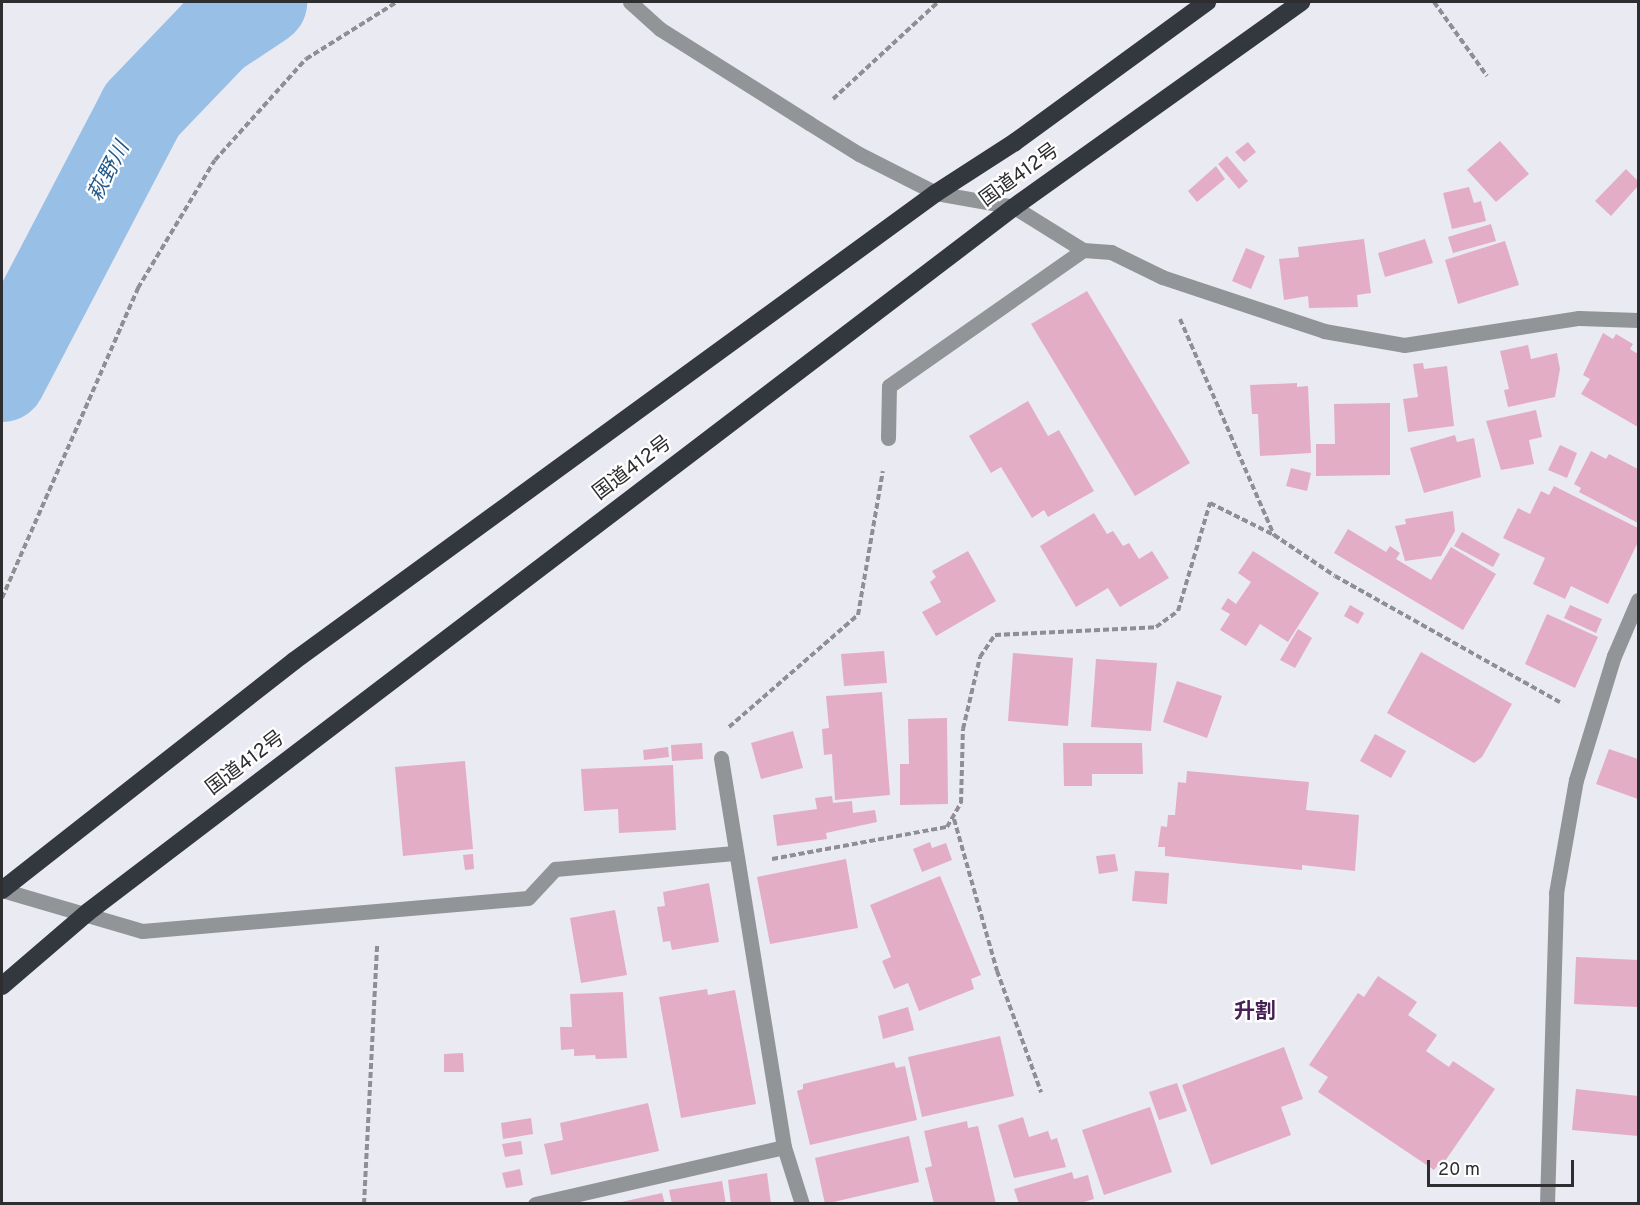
<!DOCTYPE html>
<html>
<head>
<meta charset="utf-8">
<style>
  body { margin:0 }
  #map { position:relative; width:1640px; height:1205px; overflow:hidden; background:#eaeaf3; font-family:Overpass,"Noto Sans JP",sans-serif }
  div>[style] { position:absolute }
  [style*='--x'] { left:calc(var(--x)*1px); top:calc(var(--y)*1px); width:calc(var(--w)*1px); rotate:calc(var(--a)*1deg) }
  .river>* { height:88px; margin:-44px; padding:0 44px; transform-origin:44px; border-radius:44px; background:#98bfe6 }
  .building>* { inset:0; background:#e3adc5 }
  .path>* { height:4px; margin-top:-2px; transform-origin:0; background:repeating-linear-gradient(90deg,#8e8e94 0 6px,transparent 0 9px) }
  .street>* { height:15px; margin:-7.5px; padding:0 7.5px; transform-origin:7.5px; border-radius:7.5px; background:#929598 }
  .highway>* { height:18px; margin:-9px; padding:0 9px; transform-origin:9px; border-radius:9px; background:#33383e }
  span { translate:-50% -50%; white-space:nowrap; text-align:center; line-height:1.15; -webkit-text-stroke:4.5px #fff; paint-order:stroke }
  .street-label { font-size:20px; color:#2e2e31 }
  .water-label { font-size:21px; color:#225a8c; font-style:italic }
  .neighbourhood-label { font-size:21px; color:#462056; font-weight:700 }
  .frame { position:absolute; inset:0; border:3px solid #2e2e31; pointer-events:none }
  .scale { position:absolute; left:1427px; top:1160px; width:147px; height:27px; box-sizing:border-box; border:3px solid #2e2e31; border-top:0; padding-left:8px; font-size:18px; line-height:21px; white-space:nowrap; color:#2e2e31; -webkit-text-stroke:4px #fff; paint-order:stroke }
</style>
</head>
<body>
<div id="map">
  <div class="river">
    <i style="--x:2;--y:378;--w:302;--a:-62.4"></i>
    <i style="--x:142;--y:110;--w:105;--a:-46.2"></i>
    <i style="--x:215;--y:34;--w:58;--a:-33.7"></i>
  </div>
  <div class="building">
    <i style="clip-path:polygon(1500px 141px,1529px 174px,1496px 202px,1467px 170px)"></i>
    <i style="clip-path:polygon(1248px 142px,1256px 152px,1244px 162px,1235px 152px)"></i>
    <i style="clip-path:polygon(1227px 156px,1248px 181px,1239px 189px,1218px 164px)"></i>
    <i style="clip-path:polygon(1216px 166px,1225px 179px,1197px 202px,1188px 191px)"></i>
    <i style="clip-path:polygon(1626px 169px,1638px 181px,1638px 186px,1611px 216px,1595px 201px)"></i>
    <i style="clip-path:polygon(1469px 187px,1474px 203px,1481px 201px,1486px 221px,1452px 229px,1443px 193px)"></i>
    <i style="clip-path:polygon(1491px 224px,1496px 241px,1453px 253px,1448px 237px)"></i>
    <i style="clip-path:polygon(1364px 239px,1371px 293px,1357px 295px,1358px 307px,1309px 308px,1308px 296px,1284px 300px,1279px 259px,1299px 257px,1298px 247px)"></i>
    <i style="clip-path:polygon(1425px 239px,1433px 263px,1385px 277px,1378px 253px)"></i>
    <i style="clip-path:polygon(1505px 241px,1519px 285px,1458px 304px,1445px 260px)"></i>
    <i style="clip-path:polygon(1246px 248px,1265px 256px,1251px 289px,1232px 281px)"></i>
    <i style="clip-path:polygon(1087px 291px,1190px 463px,1135px 496px,1031px 324px)"></i>
    <i style="clip-path:polygon(1603px 333px,1613px 339px,1616px 334px,1633px 344px,1630px 349px,1638px 354px,1638px 427px,1581px 394px,1590px 379px,1583px 375px)"></i>
    <i style="clip-path:polygon(1528px 345px,1531px 359px,1557px 353px,1560px 369px,1555px 397px,1508px 407px,1504px 390px,1509px 389px,1500px 351px)"></i>
    <i style="clip-path:polygon(1423px 363px,1424px 369px,1447px 366px,1454px 426px,1408px 432px,1403px 399px,1418px 397px,1413px 364px)"></i>
    <i style="clip-path:polygon(1297px 383px,1297px 387px,1308px 386px,1311px 453px,1260px 456px,1258px 414px,1252px 414px,1250px 385px)"></i>
    <i style="clip-path:polygon(1028px 401px,1048px 436px,1059px 430px,1094px 491px,1048px 517px,1044px 510px,1032px 518px,1001px 467px,991px 473px,969px 436px)"></i>
    <i style="clip-path:polygon(1390px 403px,1390px 475px,1316px 476px,1316px 444px,1335px 444px,1334px 404px)"></i>
    <i style="clip-path:polygon(1536px 410px,1542px 437px,1529px 440px,1534px 464px,1501px 470px,1486px 421px)"></i>
    <i style="clip-path:polygon(1455px 435px,1457px 442px,1474px 438px,1481px 477px,1424px 493px,1410px 448px)"></i>
    <i style="clip-path:polygon(1560px 445px,1577px 453px,1567px 478px,1548px 470px)"></i>
    <i style="clip-path:polygon(1591px 451px,1606px 459px,1609px 454px,1638px 469px,1638px 523px,1579px 492px,1581px 488px,1574px 484px)"></i>
    <i style="clip-path:polygon(1291px 468px,1311px 473px,1307px 491px,1286px 486px)"></i>
    <i style="clip-path:polygon(1554px 486px,1638px 528px,1638px 542px,1608px 604px,1571px 586px,1565px 599px,1533px 584px,1545px 558px,1503px 538px,1518px 508px,1530px 514px,1541px 491px,1549px 495px)"></i>
    <i style="clip-path:polygon(1453px 511px,1455px 531px,1441px 556px,1405px 561px,1395px 526px,1406px 524px,1405px 519px)"></i>
    <i style="clip-path:polygon(1094px 513px,1107px 534px,1113px 531px,1123px 546px,1129px 543px,1139px 559px,1152px 551px,1169px 578px,1120px 607px,1108px 588px,1076px 607px,1040px 546px)"></i>
    <i style="clip-path:polygon(1348px 529px,1386px 552px,1390px 546px,1400px 553px,1396px 559px,1431px 580px,1451px 547px,1496px 574px,1463px 630px,1334px 553px)"></i>
    <i style="clip-path:polygon(1462px 532px,1500px 554px,1493px 567px,1454px 546px)"></i>
    <i style="clip-path:polygon(968px 551px,996px 601px,936px 636px,922px 612px,941px 602px,930px 582px,936px 577px,932px 571px)"></i>
    <i style="clip-path:polygon(1253px 551px,1319px 593px,1288px 642px,1260px 624px,1246px 646px,1220px 630px,1230px 614px,1221px 609px,1228px 598px,1236px 604px,1251px 582px,1238px 573px)"></i>
    <i style="clip-path:polygon(1350px 605px,1364px 613px,1358px 624px,1344px 616px)"></i>
    <i style="clip-path:polygon(1570px 605px,1602px 619px,1596px 633px,1564px 618px)"></i>
    <i style="clip-path:polygon(1547px 614px,1598px 637px,1575px 688px,1525px 664px)"></i>
    <i style="clip-path:polygon(1298px 629px,1312px 638px,1295px 668px,1280px 660px)"></i>
    <i style="clip-path:polygon(884px 651px,887px 683px,844px 686px,841px 654px)"></i>
    <i style="clip-path:polygon(1421px 652px,1512px 704px,1482px 757px,1474px 763px,1387px 713px)"></i>
    <i style="clip-path:polygon(1013px 653px,1073px 658px,1068px 726px,1008px 721px)"></i>
    <i style="clip-path:polygon(1096px 659px,1157px 663px,1151px 731px,1091px 727px)"></i>
    <i style="clip-path:polygon(1177px 681px,1222px 696px,1207px 738px,1163px 722px)"></i>
    <i style="clip-path:polygon(882px 692px,890px 795px,835px 800px,832px 754px,824px 755px,822px 729px,829px 728px,826px 696px)"></i>
    <i style="clip-path:polygon(947px 718px,948px 804px,900px 805px,900px 764px,909px 764px,908px 719px)"></i>
    <i style="clip-path:polygon(793px 731px,803px 768px,761px 779px,751px 743px)"></i>
    <i style="clip-path:polygon(1375px 734px,1406px 751px,1391px 778px,1360px 761px)"></i>
    <i style="clip-path:polygon(702px 743px,703px 759px,672px 761px,671px 745px)"></i>
    <i style="clip-path:polygon(1063px 743px,1142px 743px,1143px 774px,1092px 774px,1092px 786px,1064px 786px)"></i>
    <i style="clip-path:polygon(668px 747px,669px 757px,644px 760px,643px 750px)"></i>
    <i style="clip-path:polygon(1609px 749px,1638px 759px,1638px 799px,1596px 784px)"></i>
    <i style="clip-path:polygon(465px 761px,473px 849px,403px 856px,395px 767px)"></i>
    <i style="clip-path:polygon(673px 765px,676px 830px,619px 833px,618px 809px,584px 811px,581px 769px)"></i>
    <i style="clip-path:polygon(1187px 771px,1309px 782px,1306px 810px,1359px 815px,1355px 871px,1302px 865px,1302px 870px,1165px 856px,1165px 847px,1158px 847px,1161px 826px,1167px 827px,1168px 815px,1175px 815px,1178px 782px,1186px 783px)"></i>
    <i style="clip-path:polygon(832px 796px,833px 803px,852px 801px,853px 813px,875px 810px,877px 822px,826px 833px,827px 839px,777px 846px,773px 815px,817px 809px,815px 798px)"></i>
    <i style="clip-path:polygon(930px 842px,932px 848px,946px 843px,952px 860px,922px 872px,913px 849px)"></i>
    <i style="clip-path:polygon(473px 854px,474px 869px,465px 870px,463px 855px)"></i>
    <i style="clip-path:polygon(1115px 854px,1118px 871px,1099px 874px,1096px 856px)"></i>
    <i style="clip-path:polygon(846px 859px,858px 928px,770px 944px,757px 877px)"></i>
    <i style="clip-path:polygon(1135px 871px,1169px 873px,1167px 904px,1132px 901px)"></i>
    <i style="clip-path:polygon(940px 876px,981px 975px,971px 979px,974px 989px,919px 1011px,908px 983px,894px 989px,882px 961px,891px 957px,870px 905px)"></i>
    <i style="clip-path:polygon(709px 883px,719px 942px,672px 950px,670px 941px,663px 942px,657px 907px,665px 906px,663px 892px)"></i>
    <i style="clip-path:polygon(615px 910px,627px 975px,581px 983px,570px 918px)"></i>
    <i style="clip-path:polygon(1576px 957px,1638px 960px,1638px 1007px,1574px 1004px)"></i>
    <i style="clip-path:polygon(1378px 976px,1417px 1002px,1408px 1015px,1437px 1035px,1426px 1051px,1449px 1067px,1453px 1061px,1495px 1089px,1445px 1161px,1443px 1159px,1434px 1170px,1318px 1092px,1328px 1077px,1309px 1065px,1358px 993px,1364px 997px)"></i>
    <i style="clip-path:polygon(707px 989px,708px 995px,735px 990px,756px 1104px,681px 1118px,659px 997px)"></i>
    <i style="clip-path:polygon(623px 992px,627px 1058px,596px 1059px,595px 1055px,574px 1056px,574px 1049px,561px 1050px,560px 1027px,572px 1027px,570px 994px)"></i>
    <i style="clip-path:polygon(908px 1007px,914px 1030px,883px 1039px,878px 1016px)"></i>
    <i style="clip-path:polygon(1000px 1036px,1014px 1096px,922px 1117px,908px 1057px)"></i>
    <i style="clip-path:polygon(1284px 1047px,1303px 1099px,1281px 1107px,1291px 1135px,1211px 1165px,1182px 1085px)"></i>
    <i style="clip-path:polygon(463px 1053px,464px 1072px,444px 1072px,444px 1054px)"></i>
    <i style="clip-path:polygon(894px 1062px,896px 1068px,905px 1066px,917px 1120px,810px 1145px,797px 1091px,803px 1089px,803px 1084px)"></i>
    <i style="clip-path:polygon(1177px 1083px,1187px 1111px,1159px 1120px,1149px 1092px)"></i>
    <i style="clip-path:polygon(1576px 1089px,1638px 1096px,1638px 1136px,1572px 1130px)"></i>
    <i style="clip-path:polygon(648px 1103px,659px 1151px,551px 1175px,544px 1144px,563px 1140px,560px 1123px)"></i>
    <i style="clip-path:polygon(1150px 1107px,1172px 1172px,1104px 1195px,1082px 1130px)"></i>
    <i style="clip-path:polygon(1023px 1117px,1029px 1137px,1048px 1131px,1051px 1140px,1057px 1138px,1066px 1167px,1014px 1178px,998px 1125px)"></i>
    <i style="clip-path:polygon(531px 1118px,533px 1134px,503px 1139px,501px 1123px)"></i>
    <i style="clip-path:polygon(967px 1121px,968px 1128px,978px 1126px,996px 1204px,934px 1204px,925px 1168px,932px 1166px,924px 1131px)"></i>
    <i style="clip-path:polygon(909px 1136px,919px 1182px,825px 1204px,815px 1158px)"></i>
    <i style="clip-path:polygon(521px 1141px,523px 1154px,505px 1157px,502px 1144px)"></i>
    <i style="clip-path:polygon(520px 1169px,523px 1185px,506px 1188px,502px 1173px)"></i>
    <i style="clip-path:polygon(1072px 1172px,1074px 1179px,1088px 1175px,1094px 1199px,1078px 1204px,1019px 1204px,1014px 1189px)"></i>
    <i style="clip-path:polygon(767px 1173px,771px 1204px,731px 1204px,728px 1180px)"></i>
    <i style="clip-path:polygon(722px 1181px,726px 1204px,672px 1204px,669px 1190px)"></i>
    <i style="clip-path:polygon(662px 1193px,665px 1204px,617px 1204px,617px 1203px)"></i>
  </div>
  <div class="path">
    <i style="--x:1434;--y:2;--w:91;--a:54.4"></i>
    <i style="--x:833;--y:99;--w:143;--a:-42.7"></i>
    <i style="--x:1180;--y:319;--w:236;--a:66.5"></i>
    <i style="--x:1274;--y:535;--w:73;--a:33.9"></i>
    <i style="--x:1335;--y:576;--w:261;--a:29.3"></i>
    <i style="--x:2;--y:598;--w:339;--a:-66.3"></i>
    <i style="--x:138;--y:288;--w:149;--a:-59"></i>
    <i style="--x:215;--y:160;--w:136;--a:-48"></i>
    <i style="--x:306;--y:59;--w:107;--a:-32.1"></i>
    <i style="--x:729;--y:727;--w:171;--a:-41"></i>
    <i style="--x:858;--y:615;--w:146;--a:-80.2"></i>
    <i style="--x:954;--y:819;--w:158;--a:74.2"></i>
    <i style="--x:997;--y:971;--w:129;--a:70"></i>
    <i style="--x:772;--y:859;--w:178;--a:-10.4"></i>
    <i style="--x:947;--y:827;--w:28;--a:-60"></i>
    <i style="--x:961;--y:803;--w:74;--a:-88.5"></i>
    <i style="--x:963;--y:729;--w:74;--a:-76.7"></i>
    <i style="--x:980;--y:657;--w:27;--a:-56"></i>
    <i style="--x:995;--y:635;--w:161;--a:-2.8"></i>
    <i style="--x:1156;--y:627;--w:27;--a:-36"></i>
    <i style="--x:1178;--y:611;--w:113;--a:-73.5"></i>
    <i style="--x:1210;--y:503;--w:72;--a:26.6"></i>
    <i style="--x:364;--y:1204;--w:260;--a:-87.1"></i>
  </div>
  <div class="street">
    <i style="--x:630;--y:2;--w:40;--a:42"></i>
    <i style="--x:660;--y:29;--w:176;--a:32.2"></i>
    <i style="--x:809;--y:123;--w:59;--a:31.8"></i>
    <i style="--x:859;--y:154;--w:86;--a:26.9"></i>
    <i style="--x:936;--y:193;--w:79;--a:10.2"></i>
    <i style="--x:1014;--y:207;--w:81;--a:31.9"></i>
    <i style="--x:1083;--y:250;--w:28;--a:4"></i>
    <i style="--x:1111;--y:252;--w:57;--a:26.1"></i>
    <i style="--x:1162;--y:277;--w:171;--a:18.4"></i>
    <i style="--x:1324;--y:331;--w:81;--a:9.9"></i>
    <i style="--x:1404;--y:345;--w:177;--a:-8.8"></i>
    <i style="--x:1579;--y:318;--w:59;--a:1.9"></i>
    <i style="--x:888;--y:438;--w:52;--a:-88.9"></i>
    <i style="--x:889;--y:386;--w:237;--a:-35"></i>
    <i style="--x:721;--y:758;--w:394;--a:80.8"></i>
    <i style="--x:784;--y:1147;--w:60;--a:72.5"></i>
    <i style="--x:2;--y:890;--w:146;--a:16.3"></i>
    <i style="--x:142;--y:931;--w:387;--a:-4.9"></i>
    <i style="--x:528;--y:898;--w:40;--a:-47"></i>
    <i style="--x:555;--y:869;--w:180;--a:-5.1"></i>
    <i style="--x:535;--y:1204;--w:255;--a:-12.9"></i>
    <i style="--x:1547;--y:1204;--w:311;--a:-88.3"></i>
    <i style="--x:1556;--y:893;--w:115;--a:-80"></i>
    <i style="--x:1576;--y:780;--w:130;--a:-73"></i>
    <i style="--x:1614;--y:656;--w:61;--a:-66.8"></i>
  </div>
  <div class="highway">
    <i style="--x:2;--y:890;--w:371;--a:-38.1"></i>
    <i style="--x:294;--y:661;--w:794;--a:-36.09"></i>
    <i style="--x:936;--y:193;--w:94;--a:-32.8"></i>
    <i style="--x:1015;--y:142;--w:238;--a:-36.1"></i>
    <i style="--x:2;--y:986;--w:113;--a:-40.7"></i>
    <i style="--x:88;--y:912;--w:1164;--a:-37.28"></i>
    <i style="--x:1014;--y:207;--w:353;--a:-35.5"></i>
  </div>
  <div class="street-label">
    <span style="left:1020px;top:176px;rotate:-36deg">国道412号</span>
    <span style="left:633px;top:469px;rotate:-37deg">国道412号</span>
    <span style="left:246px;top:764px;rotate:-37deg">国道412号</span>
  </div>
  <div class="water-label">
    <span style="left:110px;top:172px;rotate:-62deg">萩野川</span>
  </div>
  <div class="neighbourhood-label">
    <span style="left:1255px;top:1013px">升割</span>
  </div>
  <div class="frame"></div>
  <div class="scale">20 m</div>
</div>
</body>
</html>
